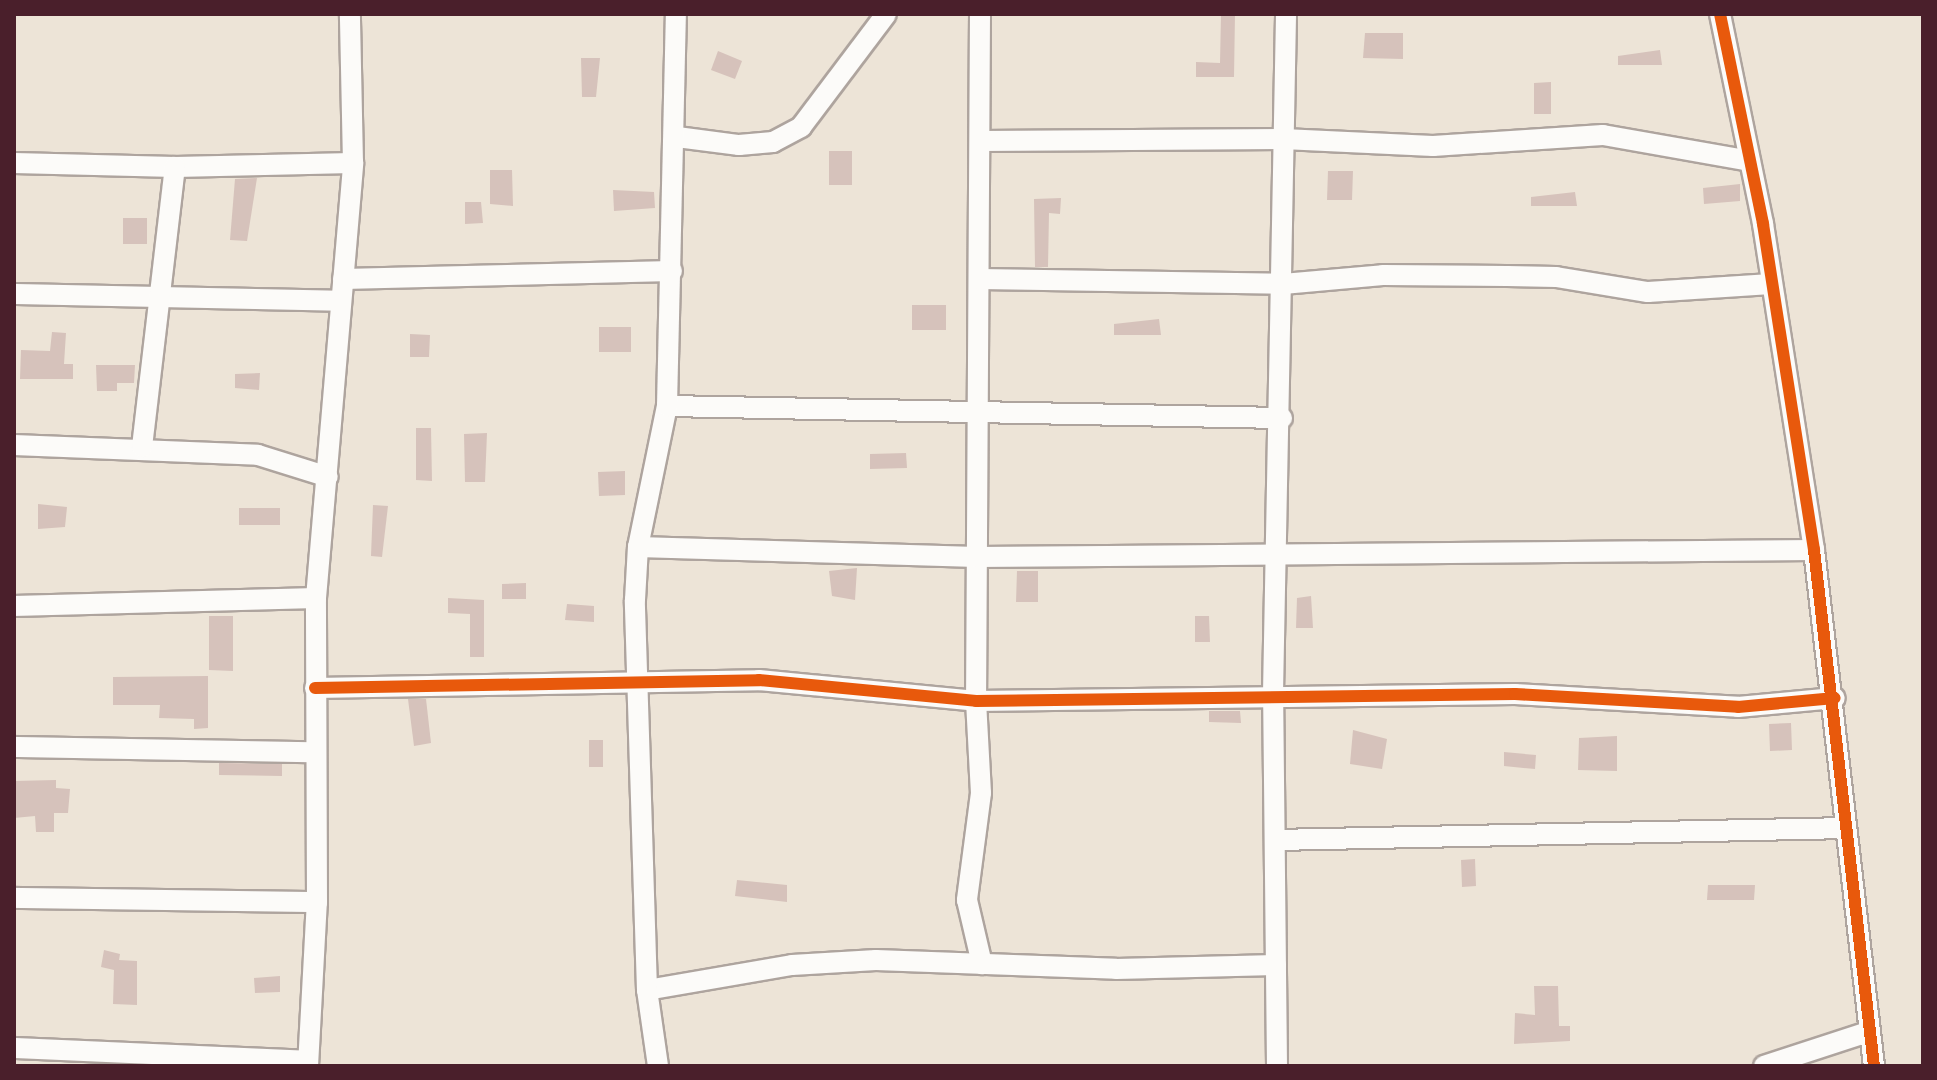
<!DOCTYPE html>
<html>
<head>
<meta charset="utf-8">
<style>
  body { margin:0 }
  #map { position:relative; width:1937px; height:1080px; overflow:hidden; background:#ede4d7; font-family:Vollkorn,serif }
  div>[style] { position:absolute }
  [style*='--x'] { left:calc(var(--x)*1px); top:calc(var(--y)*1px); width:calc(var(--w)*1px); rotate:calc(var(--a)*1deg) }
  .building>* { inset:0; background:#d6c2bb }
  .roads { filter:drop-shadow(2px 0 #aea49e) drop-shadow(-2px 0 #aea49e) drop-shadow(0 2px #aea49e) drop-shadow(0 -2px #aea49e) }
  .minor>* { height:20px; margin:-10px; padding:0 10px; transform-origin:10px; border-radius:10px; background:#fcfbf9 }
  .cycleway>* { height:12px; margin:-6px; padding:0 6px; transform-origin:6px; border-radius:6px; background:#e8590c }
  span { translate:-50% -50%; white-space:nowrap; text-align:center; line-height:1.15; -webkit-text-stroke:6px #fbf7ec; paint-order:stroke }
  .frame { position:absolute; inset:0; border:16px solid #4a1f2b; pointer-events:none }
</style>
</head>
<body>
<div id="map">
  <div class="building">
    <i style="clip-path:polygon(1221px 14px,1235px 14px,1234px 77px,1196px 77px,1196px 62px,1220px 63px)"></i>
    <i style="clip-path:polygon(1365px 33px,1403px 33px,1403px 59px,1363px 58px)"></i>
    <i style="clip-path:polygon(1660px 50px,1662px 65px,1618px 65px,1618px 56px)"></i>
    <i style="clip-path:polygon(718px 51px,742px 61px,735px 79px,711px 70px)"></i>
    <i style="clip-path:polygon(581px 58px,600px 58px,596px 97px,582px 97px)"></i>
    <i style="clip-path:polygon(1551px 82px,1551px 114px,1534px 114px,1534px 83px)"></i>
    <i style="clip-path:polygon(829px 151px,852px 151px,852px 185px,829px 185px)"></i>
    <i style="clip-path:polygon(490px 170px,512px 170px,513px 206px,490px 204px)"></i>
    <i style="clip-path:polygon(1328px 171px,1353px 171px,1352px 200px,1327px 200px)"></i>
    <i style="clip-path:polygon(257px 178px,247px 241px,230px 240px,235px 179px)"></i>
    <i style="clip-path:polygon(1740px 184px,1740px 201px,1704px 204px,1703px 188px)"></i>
    <i style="clip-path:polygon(613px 190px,654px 192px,655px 208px,614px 211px)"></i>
    <i style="clip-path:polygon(1575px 192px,1577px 206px,1531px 206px,1531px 197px)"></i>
    <i style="clip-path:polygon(1061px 198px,1060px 214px,1049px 213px,1048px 267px,1035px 267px,1034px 199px)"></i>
    <i style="clip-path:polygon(465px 202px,481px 202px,483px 223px,465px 224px)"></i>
    <i style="clip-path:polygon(123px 218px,147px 218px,147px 244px,123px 244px)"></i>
    <i style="clip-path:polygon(912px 305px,946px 305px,946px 330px,912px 330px)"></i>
    <i style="clip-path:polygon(1159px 319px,1161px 335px,1114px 335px,1114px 324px)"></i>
    <i style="clip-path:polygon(599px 327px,631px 327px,631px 352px,599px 352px)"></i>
    <i style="clip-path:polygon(52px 332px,66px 333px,64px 364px,73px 364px,73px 379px,20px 379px,21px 350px,50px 351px)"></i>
    <i style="clip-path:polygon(410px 334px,430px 335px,429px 357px,410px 357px)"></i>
    <i style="clip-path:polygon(96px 365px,135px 365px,134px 383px,117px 383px,117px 391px,97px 391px)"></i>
    <i style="clip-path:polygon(260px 373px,259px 390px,235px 388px,235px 374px)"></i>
    <i style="clip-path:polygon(416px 428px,431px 428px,432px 481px,416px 480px)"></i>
    <i style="clip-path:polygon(487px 433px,485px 482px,465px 482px,464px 434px)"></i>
    <i style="clip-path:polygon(906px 453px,907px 468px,870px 469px,870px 454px)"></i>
    <i style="clip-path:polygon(625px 471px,625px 495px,599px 496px,598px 472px)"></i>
    <i style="clip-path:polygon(38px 504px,67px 507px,65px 527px,38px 529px)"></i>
    <i style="clip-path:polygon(373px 505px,388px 506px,382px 557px,371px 556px)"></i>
    <i style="clip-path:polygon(239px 508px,280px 508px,280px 525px,239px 525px)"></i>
    <i style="clip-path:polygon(857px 568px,855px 600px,832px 596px,829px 571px)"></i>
    <i style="clip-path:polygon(1017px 571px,1038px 571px,1038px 602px,1016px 602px)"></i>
    <i style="clip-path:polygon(526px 583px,526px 599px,502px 599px,502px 584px)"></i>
    <i style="clip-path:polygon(1311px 596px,1313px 628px,1296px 628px,1297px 598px)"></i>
    <i style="clip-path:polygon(448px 598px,484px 600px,484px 657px,470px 657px,470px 614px,448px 613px)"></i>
    <i style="clip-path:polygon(567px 604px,594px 606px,594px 622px,565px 620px)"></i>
    <i style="clip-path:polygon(209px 616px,233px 616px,233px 671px,209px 670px)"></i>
    <i style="clip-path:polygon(1195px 616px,1209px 616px,1210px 642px,1195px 642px)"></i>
    <i style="clip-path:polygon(208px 676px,208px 728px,194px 729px,194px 719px,159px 718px,160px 705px,113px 705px,113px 677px)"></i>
    <i style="clip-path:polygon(408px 699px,426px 699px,431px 743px,414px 746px)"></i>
    <i style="clip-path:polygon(1209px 711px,1240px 711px,1241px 723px,1209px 722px)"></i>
    <i style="clip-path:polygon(1791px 723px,1792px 750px,1770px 751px,1769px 724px)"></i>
    <i style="clip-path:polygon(1353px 730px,1387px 739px,1382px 769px,1350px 764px)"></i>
    <i style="clip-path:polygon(1617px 736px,1617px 771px,1578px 770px,1579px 738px)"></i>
    <i style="clip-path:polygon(589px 740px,603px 740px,603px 767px,589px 767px)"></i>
    <i style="clip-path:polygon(1504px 752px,1536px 755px,1535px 769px,1504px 766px)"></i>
    <i style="clip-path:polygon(219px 763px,282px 764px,282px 776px,219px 775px)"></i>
    <i style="clip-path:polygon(56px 780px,56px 788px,70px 789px,68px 813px,54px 813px,54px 832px,36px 832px,35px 816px,14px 818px,14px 781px)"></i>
    <i style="clip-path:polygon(1475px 859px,1476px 886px,1462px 887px,1461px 860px)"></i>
    <i style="clip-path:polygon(737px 880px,787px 885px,787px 902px,735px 896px)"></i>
    <i style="clip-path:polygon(1708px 885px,1755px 885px,1754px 900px,1707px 900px)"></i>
    <i style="clip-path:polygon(104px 950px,120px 954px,119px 960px,137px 961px,137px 1005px,113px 1004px,114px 970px,101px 967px)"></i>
    <i style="clip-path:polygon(280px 976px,280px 992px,255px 993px,254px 978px)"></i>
    <i style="clip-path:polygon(1534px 986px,1558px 986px,1559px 1026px,1570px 1026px,1570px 1041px,1514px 1044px,1515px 1013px,1535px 1015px)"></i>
  </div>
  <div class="roads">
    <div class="minor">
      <i style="--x:980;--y:14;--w:687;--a:90.33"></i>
      <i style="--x:976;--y:701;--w:92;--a:86.9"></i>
      <i style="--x:981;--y:793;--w:108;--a:97.5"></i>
      <i style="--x:967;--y:900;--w:66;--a:76.8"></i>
      <i style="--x:1720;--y:14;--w:214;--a:78.4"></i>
      <i style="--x:1763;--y:224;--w:330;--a:81.1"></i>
      <i style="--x:1814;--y:550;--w:519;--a:83.37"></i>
      <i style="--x:677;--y:137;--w:63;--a:7.4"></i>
      <i style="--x:739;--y:145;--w:34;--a:-5"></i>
      <i style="--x:773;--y:142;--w:32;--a:-28"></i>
      <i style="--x:801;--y:127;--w:141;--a:-53"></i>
      <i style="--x:981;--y:141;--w:302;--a:-0.4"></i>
      <i style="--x:1283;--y:139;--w:150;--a:2.7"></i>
      <i style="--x:1433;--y:146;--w:170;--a:-3.7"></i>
      <i style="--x:1603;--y:135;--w:149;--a:10"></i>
      <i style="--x:14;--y:163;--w:161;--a:1.4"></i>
      <i style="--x:175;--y:167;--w:178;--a:-1.3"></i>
      <i style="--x:343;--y:279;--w:329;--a:-1.4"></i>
      <i style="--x:980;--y:279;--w:303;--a:0.9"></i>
      <i style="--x:1283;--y:284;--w:100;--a:-5.1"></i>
      <i style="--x:1383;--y:275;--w:124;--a:0.5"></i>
      <i style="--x:1507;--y:276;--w:49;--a:1.2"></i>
      <i style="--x:1556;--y:277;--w:93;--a:9.3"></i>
      <i style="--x:1648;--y:292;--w:123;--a:-3.7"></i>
      <i style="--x:14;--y:294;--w:327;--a:1.2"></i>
      <i style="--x:667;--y:406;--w:615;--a:1.12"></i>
      <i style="--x:14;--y:445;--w:244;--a:2.3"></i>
      <i style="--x:258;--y:455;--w:73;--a:17.4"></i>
      <i style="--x:142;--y:447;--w:282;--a:-83.3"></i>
      <i style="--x:638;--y:547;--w:339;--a:1.7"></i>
      <i style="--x:977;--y:557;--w:837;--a:-0.48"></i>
      <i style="--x:14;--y:606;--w:302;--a:-1.5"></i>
      <i style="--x:315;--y:688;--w:444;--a:-1"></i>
      <i style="--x:759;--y:680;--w:218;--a:5.5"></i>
      <i style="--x:976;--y:701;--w:539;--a:-0.74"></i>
      <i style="--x:1515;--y:694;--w:223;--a:3.3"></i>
      <i style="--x:1738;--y:707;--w:97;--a:-5.3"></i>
      <i style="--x:14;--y:747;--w:301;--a:1"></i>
      <i style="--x:1275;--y:840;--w:571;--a:-1.2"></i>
      <i style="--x:14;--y:898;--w:303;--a:0.8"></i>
      <i style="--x:647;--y:990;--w:147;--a:-9.8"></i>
      <i style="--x:792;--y:965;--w:84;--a:-3.4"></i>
      <i style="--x:876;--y:960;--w:240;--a:2.1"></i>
      <i style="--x:1116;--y:969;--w:160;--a:-1.4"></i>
      <i style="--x:14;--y:1048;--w:294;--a:2.5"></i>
      <i style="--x:308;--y:1066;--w:164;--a:-86.9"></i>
      <i style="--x:317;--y:902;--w:304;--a:-90.2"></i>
      <i style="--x:316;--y:598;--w:437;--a:-85.1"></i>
      <i style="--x:353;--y:163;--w:149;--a:-91.2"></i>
      <i style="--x:658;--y:1066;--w:77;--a:-98.2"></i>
      <i style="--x:647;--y:990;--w:390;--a:-91.8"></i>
      <i style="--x:635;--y:600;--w:53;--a:-86.8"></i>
      <i style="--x:638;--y:547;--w:144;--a:-78.4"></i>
      <i style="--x:667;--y:406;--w:392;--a:-88.7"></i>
      <i style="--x:1277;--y:1066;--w:373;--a:-90.6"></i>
      <i style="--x:1273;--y:693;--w:679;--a:-88.9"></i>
      <i style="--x:1764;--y:1066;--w:109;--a:-18.1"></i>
    </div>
  </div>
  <div class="cycleway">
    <i style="--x:1720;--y:14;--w:214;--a:78.4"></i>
    <i style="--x:1763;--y:224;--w:330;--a:81.1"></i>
    <i style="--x:1814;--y:550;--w:519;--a:83.37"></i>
    <i style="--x:315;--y:688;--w:444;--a:-1"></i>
    <i style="--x:759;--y:680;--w:218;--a:5.5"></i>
    <i style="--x:976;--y:701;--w:539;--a:-0.74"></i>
    <i style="--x:1515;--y:694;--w:223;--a:3.3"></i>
    <i style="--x:1738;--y:707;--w:97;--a:-5.3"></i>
  </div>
  <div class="frame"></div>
</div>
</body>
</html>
